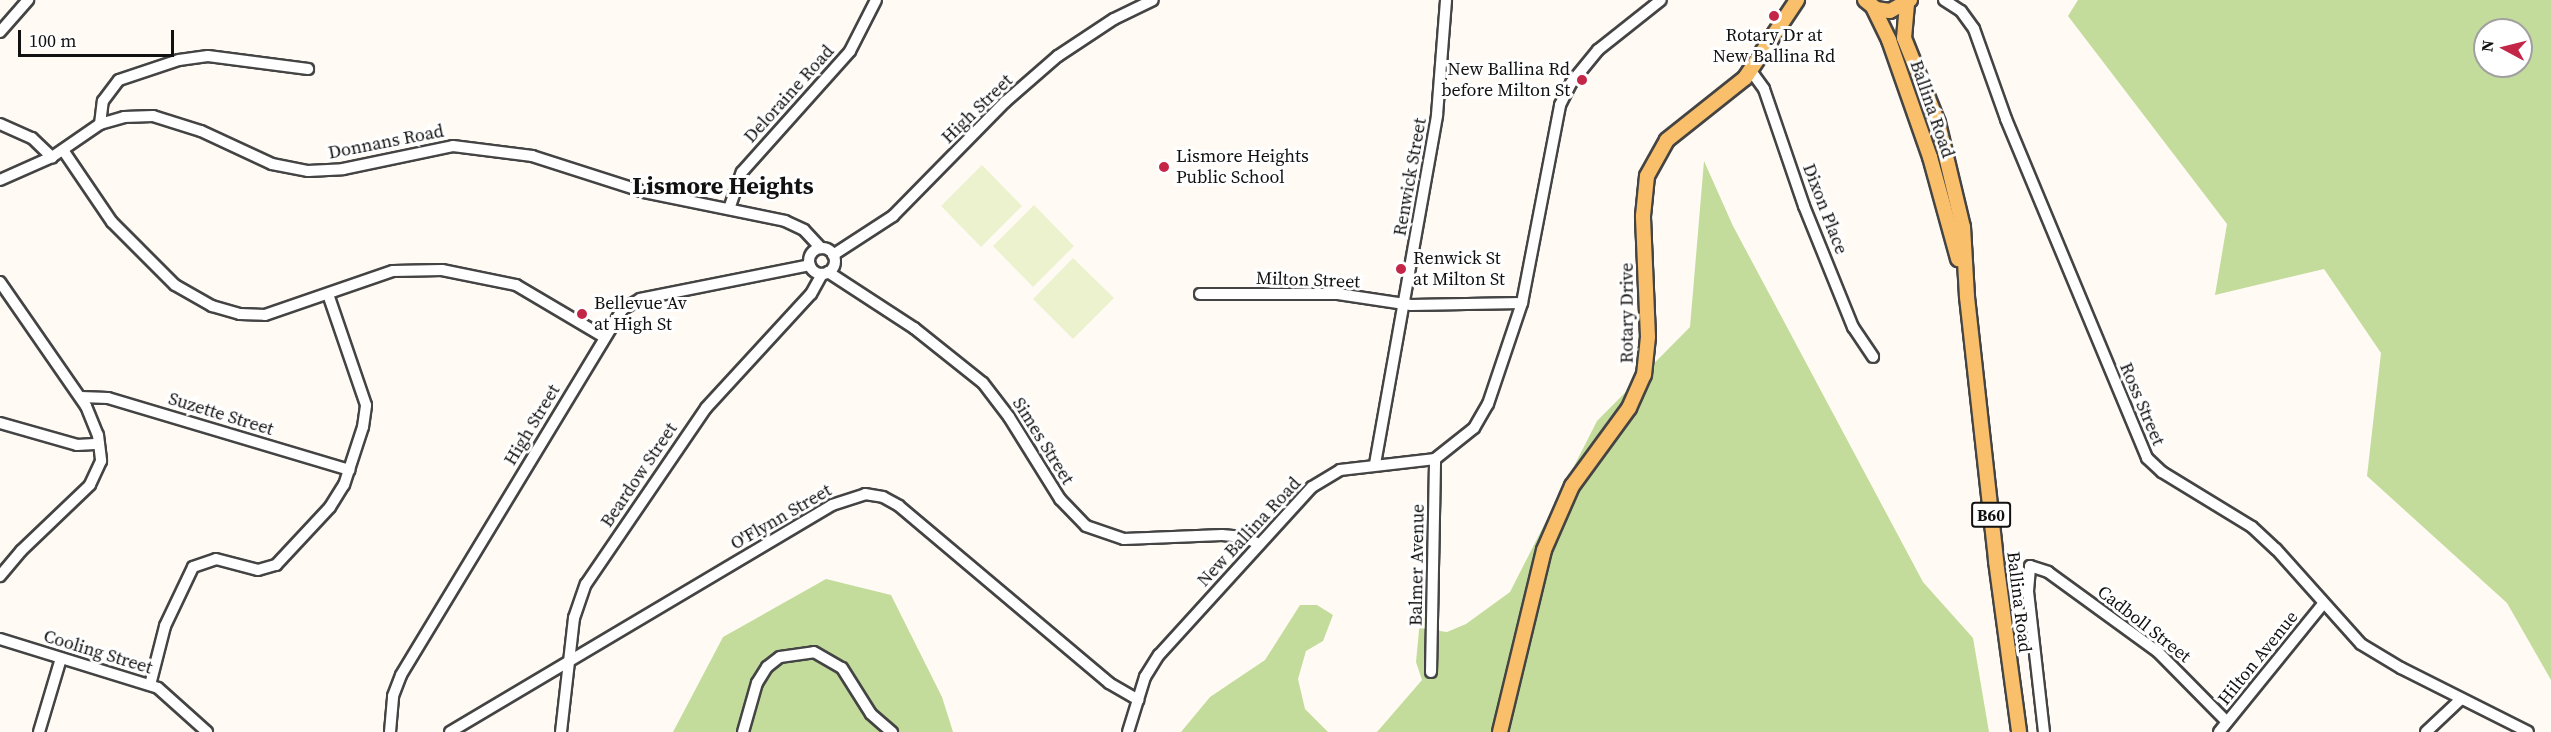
<!DOCTYPE html>
<html>
<head>
<meta charset="utf-8">
<style>
  body { margin:0 }
  #map { position:relative; width:2551px; height:732px; overflow:hidden; background:#fffbf4; font-family:"Source Serif 4",serif }
  div>[style] { position:absolute }
  [style*='--x'] { left:calc(var(--x)*1px); top:calc(var(--y)*1px); width:calc(var(--w)*1px); rotate:calc(var(--a)*1deg) }
  .forest>* { inset:0; background:#c3dc9b }
  .pitch>* { inset:0; background:#ecf2ce }
  .roads { filter:drop-shadow(2px 0 #444) drop-shadow(-2px 0 #444) drop-shadow(0 2px #444) drop-shadow(0 -2px #444) }
  .minor>* { height:10px; margin:-5px; padding:0 5px; transform-origin:5px; border-radius:5px; background:#fff }
  .minor>.ring { margin:-5px; padding:0; box-sizing:content-box; background:none; border:10px solid #fff; border-radius:50% }
  .major>* { height:14px; margin:-7px; padding:0 7px; transform-origin:7px; border-radius:7px; background:#f9bf6a }
  .dots>* { width:16px; height:16px; translate:-50% -50%; box-sizing:border-box; border:3px solid #fff; border-radius:50% }
  span { translate:-50% -50%; white-space:nowrap; text-align:center; line-height:1.15; -webkit-text-stroke:6px #fff; paint-order:stroke }
  .shield-label span { padding:2px 4px; background:#fff; border:2px solid; border-radius:4px; -webkit-text-stroke-width:0 }
  .shield-label { font-size:16px; color:#111; font-weight:700 }
  .poi-label { font-size:18px; color:#111 }
  .right { translate:-100% -50%; text-align:right }
  .left { translate:0 -50%; text-align:left }
  .street-label { font-size:18px; color:#111 }
  .district-label { font-size:24px; color:#111; font-weight:700 }
  .north { position:absolute; left:2473px; top:18px; width:60px; height:60px; box-sizing:border-box; background:#fff; border:2px solid #a0a0a0; border-radius:50%; rotate:277deg; font-size:16px; font-weight:700; line-height:24px; text-align:center; color:#111 }
  .north::after { content:''; display:block; margin:auto; width:21px; height:27px; background:#c42648; clip-path:polygon(50% 0,100% 100%,50% 72%,0 100%) }
  .scale { position:absolute; left:18px; top:30px; width:156px; height:27px; box-sizing:border-box; border:3px solid #111; border-top:0; padding-left:8px; font-size:18px; line-height:21px; white-space:nowrap; color:#111; -webkit-text-stroke:4px #fff; paint-order:stroke }
</style>
</head>
<body>
<div id="map">
  <div class="forest">
    <i style="clip-path:polygon(evenodd,2078px 0,2551px 0,2551px 680px,2507px 603px,2367px 476px,2381px 353px,2324px 269px,2215px 295px,2227px 224px,2068px 16px,2078px 0,2485px 30px,2521px 30px,2521px 66px,2485px 66px,2485px 30px)"></i>
    <i style="clip-path:polygon(1704px 161px,1733px 226px,1923px 582px,1973px 638px,1989px 732px,1377px 732px,1422px 680px,1416px 662px,1420px 620px,1426px 617px,1440px 631px,1447px 632px,1466px 624px,1510px 592px,1597px 421px,1690px 327px)"></i>
    <i style="clip-path:polygon(826px 579px,891px 595px,942px 697px,953px 732px,673px 732px,723px 637px)"></i>
    <i style="clip-path:polygon(1300px 605px,1317px 605px,1333px 615px,1323px 641px,1306px 651px,1298px 679px,1305px 709px,1328px 732px,1181px 732px,1210px 697px,1265px 660px)"></i>
  </div>
  <div class="pitch">
    <i style="clip-path:polygon(982px 165px,1022px 206px,981px 247px,941px 206px)"></i>
    <i style="clip-path:polygon(1034px 205px,1074px 246px,1033px 287px,993px 246px)"></i>
    <i style="clip-path:polygon(1073px 258px,1114px 298px,1073px 339px,1033px 299px)"></i>
  </div>
  <div class="roads">
    <div class="minor">
      <i style="--x:1944;--y:0;--w:20;--a:33"></i>
      <i style="--x:1961;--y:11;--w:22;--a:54"></i>
      <i style="--x:1974;--y:29;--w:96;--a:70.4"></i>
      <i style="--x:2006;--y:119;--w:367;--a:67.4"></i>
      <i style="--x:2147;--y:458;--w:21;--a:43"></i>
      <i style="--x:2162;--y:472;--w:105;--a:31.4"></i>
      <i style="--x:2252;--y:527;--w:33;--a:43"></i>
      <i style="--x:2276;--y:549;--w:127;--a:48.2"></i>
      <i style="--x:2361;--y:644;--w:47;--a:31"></i>
      <i style="--x:2401;--y:668;--w:142;--a:26.7"></i>
      <i style="--x:0;--y:32;--w:43;--a:-48.8"></i>
      <i style="--x:1751;--y:71;--w:22;--a:54"></i>
      <i style="--x:1764;--y:89;--w:124;--a:71.1"></i>
      <i style="--x:1804;--y:206;--w:131;--a:68"></i>
      <i style="--x:1853;--y:327;--w:36;--a:56"></i>
      <i style="--x:0;--y:124;--w:35;--a:24"></i>
      <i style="--x:32;--y:138;--w:28;--a:44"></i>
      <i style="--x:100;--y:124;--w:23;--a:-83"></i>
      <i style="--x:103;--y:101;--w:26;--a:-53"></i>
      <i style="--x:119;--y:80;--w:63;--a:-18.4"></i>
      <i style="--x:179;--y:60;--w:29;--a:-8"></i>
      <i style="--x:208;--y:56;--w:101;--a:7.4"></i>
      <i style="--x:63;--y:150;--w:87;--a:55.8"></i>
      <i style="--x:112;--y:222;--w:89;--a:45"></i>
      <i style="--x:175;--y:285;--w:43;--a:29.6"></i>
      <i style="--x:212;--y:306;--w:29;--a:16"></i>
      <i style="--x:240;--y:314;--w:25;--a:2"></i>
      <i style="--x:265;--y:315;--w:135;--a:-19"></i>
      <i style="--x:393;--y:271;--w:49;--a:-1.2"></i>
      <i style="--x:442;--y:270;--w:76;--a:11.5"></i>
      <i style="--x:516;--y:285;--w:102;--a:30.6"></i>
      <i style="--x:0;--y:180;--w:57;--a:-23.9"></i>
      <i style="--x:52;--y:157;--w:58;--a:-34.5"></i>
      <i style="--x:100;--y:124;--w:25;--a:-16"></i>
      <i style="--x:124;--y:117;--w:29;--a:-2"></i>
      <i style="--x:153;--y:116;--w:50;--a:17.4"></i>
      <i style="--x:201;--y:131;--w:78;--a:24.9"></i>
      <i style="--x:272;--y:164;--w:37;--a:11"></i>
      <i style="--x:308;--y:171;--w:35;--a:-3"></i>
      <i style="--x:343;--y:169;--w:112;--a:-11.8"></i>
      <i style="--x:453;--y:146;--w:80;--a:7.2"></i>
      <i style="--x:532;--y:156;--w:118;--a:17.8"></i>
      <i style="--x:644;--y:192;--w:144;--a:11.6"></i>
      <i style="--x:785;--y:221;--w:21;--a:25"></i>
      <i style="--x:804;--y:230;--w:25;--a:47"></i>
      <i style="--x:729;--y:209;--w:39;--a:-71"></i>
      <i style="--x:742;--y:172;--w:162;--a:-48.2"></i>
      <i style="--x:850;--y:51;--w:57;--a:-63"></i>
      <i class="ring" style="left:809px;top:248px;width:16px;height:16px"></i>
      <i style="--x:833;--y:255;--w:72;--a:-33"></i>
      <i style="--x:893;--y:216;--w:160;--a:-45.5"></i>
      <i style="--x:1005;--y:102;--w:70;--a:-41"></i>
      <i style="--x:1058;--y:56;--w:67;--a:-33.5"></i>
      <i style="--x:1114;--y:19;--w:43;--a:-26"></i>
      <i style="--x:828;--y:272;--w:103;--a:33.1"></i>
      <i style="--x:914;--y:328;--w:88;--a:38.6"></i>
      <i style="--x:983;--y:383;--w:43;--a:52.6"></i>
      <i style="--x:1009;--y:417;--w:97;--a:58.1"></i>
      <i style="--x:1060;--y:499;--w:37;--a:46"></i>
      <i style="--x:1086;--y:526;--w:40;--a:18.9"></i>
      <i style="--x:1124;--y:539;--w:98;--a:-2.3"></i>
      <i style="--x:1222;--y:535;--w:22;--a:5"></i>
      <i style="--x:1244;--y:537;--w:17;--a:25"></i>
      <i style="--x:0;--y:282;--w:151;--a:55.3"></i>
      <i style="--x:86;--y:406;--w:31;--a:68"></i>
      <i style="--x:98;--y:435;--w:26;--a:83"></i>
      <i style="--x:101;--y:461;--w:26;--a:115"></i>
      <i style="--x:90;--y:485;--w:95;--a:136.3"></i>
      <i style="--x:21;--y:551;--w:33;--a:130"></i>
      <i style="--x:1200;--y:294;--w:138;--a:0"></i>
      <i style="--x:1338;--y:294;--w:74;--a:8.6"></i>
      <i style="--x:1411;--y:305;--w:111;--a:-1"></i>
      <i style="--x:81;--y:397;--w:27;--a:2"></i>
      <i style="--x:108;--y:398;--w:252;--a:16.6"></i>
      <i style="--x:0;--y:423;--w:80;--a:15.9"></i>
      <i style="--x:77;--y:445;--w:22;--a:-3"></i>
      <i style="--x:1375;--y:464;--w:354;--a:-79.9"></i>
      <i style="--x:1437;--y:115;--w:115;--a:-85.5"></i>
      <i style="--x:0;--y:639;--w:165;--a:17.2"></i>
      <i style="--x:158;--y:688;--w:66;--a:41.9"></i>
      <i style="--x:1431;--y:672;--w:213;--a:-88.9"></i>
      <i style="--x:150;--y:685;--w:61;--a:-75.7"></i>
      <i style="--x:165;--y:626;--w:65;--a:-64.6"></i>
      <i style="--x:193;--y:567;--w:24;--a:-19"></i>
      <i style="--x:216;--y:559;--w:43;--a:14.7"></i>
      <i style="--x:258;--y:570;--w:19;--a:-16"></i>
      <i style="--x:276;--y:565;--w:79;--a:-47"></i>
      <i style="--x:330;--y:507;--w:26;--a:-58"></i>
      <i style="--x:344;--y:485;--w:61;--a:-71.9"></i>
      <i style="--x:363;--y:427;--w:22;--a:-82"></i>
      <i style="--x:366;--y:405;--w:117;--a:-108.9"></i>
      <i style="--x:39;--y:732;--w:77;--a:-73.4"></i>
      <i style="--x:390;--y:732;--w:36;--a:-85"></i>
      <i style="--x:393;--y:696;--w:22;--a:-69"></i>
      <i style="--x:401;--y:675;--w:428;--a:-58.8"></i>
      <i style="--x:623;--y:309;--w:20;--a:-30"></i>
      <i style="--x:640;--y:299;--w:173;--a:-11.3"></i>
      <i style="--x:450;--y:732;--w:444;--a:-30.7"></i>
      <i style="--x:832;--y:505;--w:35;--a:-18"></i>
      <i style="--x:865;--y:494;--w:18;--a:9"></i>
      <i style="--x:883;--y:497;--w:18;--a:29"></i>
      <i style="--x:899;--y:506;--w:275;--a:40.1"></i>
      <i style="--x:1109;--y:683;--w:34;--a:30"></i>
      <i style="--x:561;--y:732;--w:115;--a:-83.5"></i>
      <i style="--x:574;--y:618;--w:36;--a:-71"></i>
      <i style="--x:586;--y:584;--w:213;--a:-55.7"></i>
      <i style="--x:706;--y:408;--w:155;--a:-47.4"></i>
      <i style="--x:811;--y:294;--w:23;--a:-61"></i>
      <i style="--x:743;--y:732;--w:51;--a:-74.1"></i>
      <i style="--x:757;--y:683;--w:19;--a:-58"></i>
      <i style="--x:767;--y:667;--w:16;--a:-38"></i>
      <i style="--x:780;--y:657;--w:34;--a:-8"></i>
      <i style="--x:814;--y:652;--w:32;--a:30"></i>
      <i style="--x:842;--y:668;--w:54;--a:57.8"></i>
      <i style="--x:871;--y:714;--w:28;--a:41"></i>
      <i style="--x:1128;--y:732;--w:58;--a:-72.8"></i>
      <i style="--x:1145;--y:677;--w:26;--a:-58"></i>
      <i style="--x:1159;--y:655;--w:227;--a:-47.7"></i>
      <i style="--x:1312;--y:487;--w:33;--a:-31"></i>
      <i style="--x:1340;--y:470;--w:96;--a:-6.6"></i>
      <i style="--x:1435;--y:459;--w:50;--a:-38.5"></i>
      <i style="--x:1474;--y:428;--w:28;--a:-60"></i>
      <i style="--x:1488;--y:404;--w:107;--a:-71.4"></i>
      <i style="--x:1522;--y:303;--w:202;--a:-79.1"></i>
      <i style="--x:1560;--y:105;--w:25;--a:-63"></i>
      <i style="--x:1571;--y:83;--w:43;--a:-50.7"></i>
      <i style="--x:1598;--y:50;--w:80;--a:-38.4"></i>
      <i style="--x:2044;--y:732;--w:142;--a:-96.5"></i>
      <i style="--x:2028;--y:591;--w:25;--a:-85"></i>
      <i style="--x:2030;--y:566;--w:19;--a:18"></i>
      <i style="--x:2048;--y:572;--w:136;--a:36"></i>
      <i style="--x:2158;--y:652;--w:98;--a:45.4"></i>
      <i style="--x:2219;--y:732;--w:165;--a:-50.9"></i>
      <i style="--x:2426;--y:732;--w:48;--a:-43.3"></i>
    </div>
    <div class="major">
      <i style="--x:1865;--y:0;--w:14;--a:39"></i>
      <i style="--x:1876;--y:9;--w:14;--a:8"></i>
      <i style="--x:1890;--y:11;--w:23;--a:-29"></i>
      <i style="--x:1907;--y:4;--w:34;--a:95"></i>
      <i style="--x:1904;--y:38;--w:92;--a:68.2"></i>
      <i style="--x:1938;--y:123;--w:107;--a:76.5"></i>
      <i style="--x:1963;--y:227;--w:70;--a:86.7"></i>
      <i style="--x:1967;--y:297;--w:266;--a:83.7"></i>
      <i style="--x:1996;--y:561;--w:173;--a:82.3"></i>
      <i style="--x:1873;--y:7;--w:37;--a:64"></i>
      <i style="--x:1889;--y:40;--w:124;--a:70.7"></i>
      <i style="--x:1930;--y:157;--w:106;--a:74.6"></i>
      <i style="--x:1500;--y:732;--w:187;--a:-76.4"></i>
      <i style="--x:1544;--y:550;--w:70;--a:-66.4"></i>
      <i style="--x:1572;--y:486;--w:97;--a:-53.8"></i>
      <i style="--x:1629;--y:408;--w:36;--a:-66"></i>
      <i style="--x:1644;--y:375;--w:38;--a:-84"></i>
      <i style="--x:1648;--y:337;--w:121;--a:-92.4"></i>
      <i style="--x:1643;--y:216;--w:40;--a:-84.3"></i>
      <i style="--x:1647;--y:176;--w:41;--a:-60.9"></i>
      <i style="--x:1667;--y:140;--w:100;--a:-38.5"></i>
      <i style="--x:1745;--y:78;--w:94;--a:-56.3"></i>
    </div>
  </div>
  <div class="dots">
    <i style="left:1774px;top:16px;background:#c42648"></i>
    <i style="left:1582px;top:80px;background:#c42648"></i>
    <i style="left:1164px;top:167px;background:#c42648"></i>
    <i style="left:1401px;top:269px;background:#c42648"></i>
    <i style="left:582px;top:314px;background:#c42648"></i>
  </div>
  <div class="shield-label">
    <span style="left:1991px;top:515px">B60</span>
  </div>
  <div class="poi-label">
    <span style="left:1774px;top:46px">Rotary Dr at<br>New Ballina Rd</span>
    <span class="right" style="left:1570px;top:80px">New Ballina Rd<br>before Milton St</span>
    <span class="left" style="left:1176px;top:167px">Lismore Heights<br>Public School</span>
    <span class="left" style="left:1413px;top:269px">Renwick St<br>at Milton St</span>
    <span class="left" style="left:594px;top:314px">Bellevue Av<br>at High St</span>
  </div>
  <div class="street-label">
    <span style="left:789px;top:94px;rotate:-48deg">Deloraine Road</span>
    <span style="left:977px;top:109px;rotate:-44deg">High Street</span>
    <span style="left:1932px;top:109px;rotate:71deg">Ballina Road</span>
    <span style="left:386px;top:142px;rotate:-11deg">Donnans Road</span>
    <span style="left:1410px;top:177px;rotate:-80deg">Renwick Street</span>
    <span style="left:1825px;top:209px;rotate:69deg">Dixon Place</span>
    <span style="left:1308px;top:280px;rotate:2deg">Milton Street</span>
    <span style="left:1627px;top:313px;rotate:-90deg">Rotary Drive</span>
    <span style="left:2142px;top:404px;rotate:67deg">Ross Street</span>
    <span style="left:221px;top:414px;rotate:17deg">Suzette Street</span>
    <span style="left:532px;top:425px;rotate:-59deg">High Street</span>
    <span style="left:1043px;top:441px;rotate:58deg">Simes Street</span>
    <span style="left:639px;top:475px;rotate:-56deg">Beardow Street</span>
    <span style="left:781px;top:517px;rotate:-30deg">O'Flynn Street</span>
    <span style="left:1249px;top:532px;rotate:-47deg">New Ballina Road</span>
    <span style="left:1417px;top:565px;rotate:-89deg">Balmer Avenue</span>
    <span style="left:2019px;top:602px;rotate:83deg">Ballina Road</span>
    <span style="left:2144px;top:624px;rotate:38deg">Cadboll Street</span>
    <span style="left:98px;top:652px;rotate:17deg">Cooling Street</span>
    <span style="left:2258px;top:658px;rotate:-51deg">Hilton Avenue</span>
  </div>
  <div class="district-label">
    <span style="left:723px;top:186px">Lismore Heights</span>
  </div>
  <div class="north">N</div>
  <div class="scale">100 m</div>
</div>
</body>
</html>
